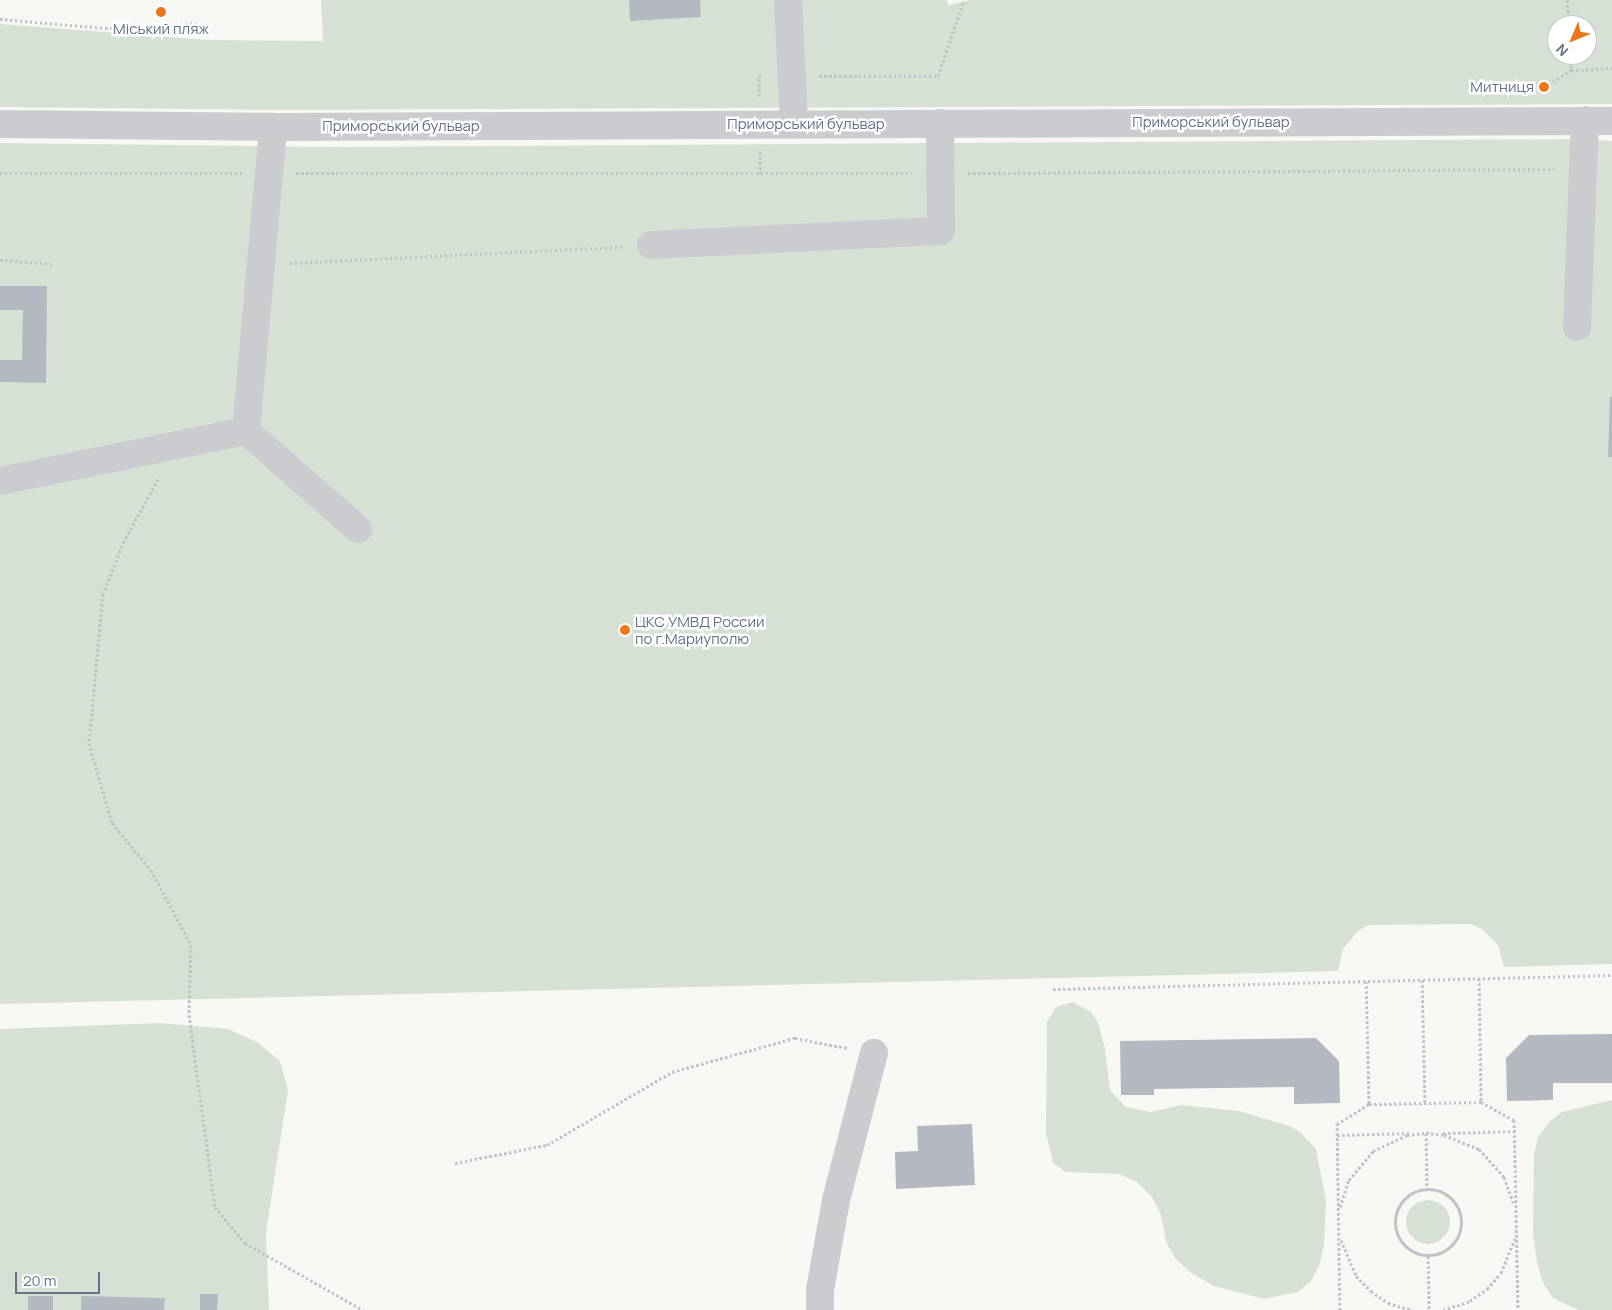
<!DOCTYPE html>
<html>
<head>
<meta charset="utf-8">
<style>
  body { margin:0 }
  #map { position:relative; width:1612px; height:1310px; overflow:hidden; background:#f7f8f4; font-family:Manrope,sans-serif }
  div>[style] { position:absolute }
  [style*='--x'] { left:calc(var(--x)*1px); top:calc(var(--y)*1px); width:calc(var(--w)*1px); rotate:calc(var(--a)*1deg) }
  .green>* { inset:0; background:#d7e0d5 }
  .round { border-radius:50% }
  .building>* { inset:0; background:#b4b9c1 }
  .path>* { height:3px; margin-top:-1.5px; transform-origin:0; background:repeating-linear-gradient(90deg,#c0c2c5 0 2.5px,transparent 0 5px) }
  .path>.ring { margin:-1.5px; padding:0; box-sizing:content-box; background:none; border:3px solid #c0c2c5; border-radius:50% }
  .minor>* { height:28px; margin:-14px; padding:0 14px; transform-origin:14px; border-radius:14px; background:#caccd0 }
  .dots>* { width:14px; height:14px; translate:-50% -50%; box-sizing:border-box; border:2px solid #fff; border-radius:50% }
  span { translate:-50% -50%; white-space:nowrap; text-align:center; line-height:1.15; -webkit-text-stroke:5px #fff; paint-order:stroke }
  .poi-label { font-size:15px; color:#647188 }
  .right { translate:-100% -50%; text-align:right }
  .left { translate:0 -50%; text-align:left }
  .street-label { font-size:15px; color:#647188 }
  .north { position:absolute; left:1547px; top:15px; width:50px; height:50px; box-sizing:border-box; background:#fff; border:1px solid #c1c6cf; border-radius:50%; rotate:225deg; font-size:14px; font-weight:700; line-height:20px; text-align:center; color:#647188 }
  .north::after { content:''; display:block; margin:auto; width:18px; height:22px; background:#f1751b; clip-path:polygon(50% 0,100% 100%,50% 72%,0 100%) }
  .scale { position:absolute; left:15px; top:1272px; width:85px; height:22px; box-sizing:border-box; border:2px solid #647188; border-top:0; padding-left:6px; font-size:15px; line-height:18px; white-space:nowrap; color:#647188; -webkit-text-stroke:4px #fff; paint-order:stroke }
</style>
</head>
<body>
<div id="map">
  <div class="green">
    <i style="clip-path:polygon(evenodd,321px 0,947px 0,948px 5px,970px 0,1612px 0,1612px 104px,273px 110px,0 107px,0 24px,208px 40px,323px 41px,321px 0,1557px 25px,1587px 25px,1587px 55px,1557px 55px,1557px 25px)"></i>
    <i style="clip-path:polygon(1584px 139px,1612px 141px,1612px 964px,1504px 967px,1498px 945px,1482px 929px,1471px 924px,1368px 925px,1358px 931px,1343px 949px,1338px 971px,0 1004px,0 143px,332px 147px)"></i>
    <i style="clip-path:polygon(1073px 1002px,1091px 1012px,1098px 1023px,1105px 1048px,1110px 1090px,1126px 1107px,1151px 1112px,1181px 1105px,1239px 1111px,1289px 1126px,1300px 1132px,1316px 1149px,1326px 1201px,1324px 1245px,1319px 1266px,1311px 1281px,1298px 1292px,1264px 1299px,1214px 1286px,1190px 1272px,1175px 1258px,1166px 1242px,1161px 1215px,1152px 1197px,1137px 1182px,1119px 1174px,1066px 1172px,1053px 1163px,1046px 1133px,1047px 1022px,1056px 1007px)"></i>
    <i style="clip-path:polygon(160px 1023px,228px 1029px,257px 1042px,280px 1061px,288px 1090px,266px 1232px,269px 1310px,0 1310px,0 1029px)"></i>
    <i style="clip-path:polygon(1612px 1100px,1612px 1310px,1578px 1310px,1553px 1298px,1543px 1283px,1537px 1262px,1533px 1233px,1534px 1154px,1538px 1137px,1549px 1122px,1562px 1112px)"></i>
    <i class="round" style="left:1406px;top:1200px;width:44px;height:44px"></i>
  </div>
  <div class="building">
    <i style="clip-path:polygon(629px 0,700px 0,701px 17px,630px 21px)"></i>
    <i style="clip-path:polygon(0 286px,47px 286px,46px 383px,0 382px,0 360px,22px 360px,23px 310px,0 310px)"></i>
    <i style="clip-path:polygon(1610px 397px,1612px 397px,1612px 457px,1608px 457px)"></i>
    <i style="clip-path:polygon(1612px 1034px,1612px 1083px,1553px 1083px,1553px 1100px,1507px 1101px,1506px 1058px,1529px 1035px)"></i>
    <i style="clip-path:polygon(1316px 1038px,1339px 1061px,1340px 1103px,1294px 1104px,1294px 1087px,1154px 1089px,1154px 1095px,1121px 1095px,1120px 1041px)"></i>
    <i style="clip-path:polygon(972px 1124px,975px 1185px,896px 1189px,895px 1152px,918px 1151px,917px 1126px)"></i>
    <i style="clip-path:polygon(200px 1294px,218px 1294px,217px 1310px,200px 1310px)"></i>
    <i style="clip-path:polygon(28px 1296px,53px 1296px,53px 1310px,28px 1310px)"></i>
    <i style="clip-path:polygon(81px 1296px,165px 1298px,164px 1310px,81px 1310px)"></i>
  </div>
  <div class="path">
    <i style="--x:1567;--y:0;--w:25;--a:85"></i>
    <i style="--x:0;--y:19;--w:105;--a:4.9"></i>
    <i style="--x:105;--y:28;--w:93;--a:-3.1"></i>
    <i style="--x:1571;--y:55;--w:15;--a:90"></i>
    <i style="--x:819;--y:76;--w:119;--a:0"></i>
    <i style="--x:938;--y:76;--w:80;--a:-71.1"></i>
    <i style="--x:1544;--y:87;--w:32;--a:-32"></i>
    <i style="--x:1571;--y:70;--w:41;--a:-2.8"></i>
    <i style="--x:759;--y:96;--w:20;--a:-90"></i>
    <i style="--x:759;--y:76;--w:4;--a:0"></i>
    <i style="--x:760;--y:152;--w:22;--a:90"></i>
    <i style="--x:0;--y:173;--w:242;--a:0"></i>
    <i style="--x:296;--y:173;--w:616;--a:0"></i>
    <i style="--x:968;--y:173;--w:586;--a:-0.39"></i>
    <i style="--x:0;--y:260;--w:52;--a:4.4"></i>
    <i style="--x:290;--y:263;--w:333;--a:-2.8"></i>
    <i style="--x:158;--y:479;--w:71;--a:118.7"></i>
    <i style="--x:124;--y:541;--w:57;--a:111.6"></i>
    <i style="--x:103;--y:594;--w:150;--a:95.4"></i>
    <i style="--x:89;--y:743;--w:83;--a:74"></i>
    <i style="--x:112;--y:823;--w:61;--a:50.3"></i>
    <i style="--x:151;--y:870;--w:85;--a:61.9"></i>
    <i style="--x:191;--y:945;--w:70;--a:91.6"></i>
    <i style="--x:189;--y:1015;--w:194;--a:82.3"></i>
    <i style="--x:215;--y:1207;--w:47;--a:50.2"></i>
    <i style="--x:245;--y:1243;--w:136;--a:29.6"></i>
    <i style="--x:1479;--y:978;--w:124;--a:89.1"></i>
    <i style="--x:1422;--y:980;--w:123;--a:88.6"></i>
    <i style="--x:1366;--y:981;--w:123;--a:88.6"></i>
    <i style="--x:1053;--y:989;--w:559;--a:-1.43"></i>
    <i style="--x:1426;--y:1133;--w:56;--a:89"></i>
    <i style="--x:1443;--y:1133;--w:72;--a:-1.6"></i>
    <i style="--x:1337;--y:1135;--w:72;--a:-1.6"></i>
    <i style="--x:455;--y:1163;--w:94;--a:-11.1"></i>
    <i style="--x:547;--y:1145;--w:145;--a:-30.3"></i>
    <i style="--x:672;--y:1072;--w:128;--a:-15.5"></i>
    <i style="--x:795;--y:1038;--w:53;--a:10.9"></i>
    <i class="ring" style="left:1395px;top:1189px;width:63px;height:63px"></i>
    <i style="--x:1340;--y:1207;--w:28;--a:-72"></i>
    <i style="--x:1349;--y:1180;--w:38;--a:-50"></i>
    <i style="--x:1373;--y:1151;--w:38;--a:-25"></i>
    <i style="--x:1407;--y:1135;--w:19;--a:-6"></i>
    <i style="--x:1426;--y:1133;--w:18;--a:6"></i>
    <i style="--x:1444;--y:1135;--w:38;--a:22"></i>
    <i style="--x:1479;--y:1149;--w:38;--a:48"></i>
    <i style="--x:1504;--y:1177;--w:29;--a:70"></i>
    <i style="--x:1341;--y:1240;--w:39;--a:67"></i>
    <i style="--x:1356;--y:1276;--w:21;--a:45"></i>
    <i style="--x:1371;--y:1291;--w:21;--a:35"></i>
    <i style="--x:1388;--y:1303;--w:25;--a:16"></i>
    <i style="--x:1428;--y:1256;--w:54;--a:88.9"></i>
    <i style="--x:1340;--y:1310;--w:186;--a:-90.9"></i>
    <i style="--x:1337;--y:1124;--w:38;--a:-32"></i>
    <i style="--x:1369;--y:1104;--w:112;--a:-1"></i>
    <i style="--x:1481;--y:1102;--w:38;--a:29"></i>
    <i style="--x:1514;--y:1120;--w:190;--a:88.8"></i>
    <i style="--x:1443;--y:1310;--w:28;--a:-18"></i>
    <i style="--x:1470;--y:1301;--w:21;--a:-35"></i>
    <i style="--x:1487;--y:1289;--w:21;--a:-49"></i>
    <i style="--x:1501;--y:1273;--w:38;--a:-68"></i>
  </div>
  <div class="minor">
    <i style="--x:788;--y:0;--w:124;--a:87.2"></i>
    <i style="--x:0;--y:124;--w:273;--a:0.6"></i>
    <i style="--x:273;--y:127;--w:1339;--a:-0.26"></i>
    <i style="--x:651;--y:245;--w:290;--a:-2.8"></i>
    <i style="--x:941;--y:231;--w:108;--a:-90.5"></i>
    <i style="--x:1577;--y:327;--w:207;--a:-87.8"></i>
    <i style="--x:246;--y:431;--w:305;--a:-84.9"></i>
    <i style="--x:246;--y:431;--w:149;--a:41.2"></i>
    <i style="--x:0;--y:481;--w:251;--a:-11.5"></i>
    <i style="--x:820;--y:1310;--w:20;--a:-90"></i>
    <i style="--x:820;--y:1290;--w:91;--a:-79.9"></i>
    <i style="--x:836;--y:1200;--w:152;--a:-75.5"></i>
  </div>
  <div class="dots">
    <i style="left:161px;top:12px;background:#f1751b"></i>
    <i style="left:1544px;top:87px;background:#f1751b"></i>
    <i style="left:625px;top:630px;background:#f1751b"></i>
  </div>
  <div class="poi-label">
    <span style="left:161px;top:29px">Міський пляж</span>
    <span class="right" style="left:1534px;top:87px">Митниця</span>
    <span class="left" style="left:635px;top:630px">ЦКС УМВД России<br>по г.Мариуполю</span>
  </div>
  <div class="street-label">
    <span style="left:1211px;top:122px">Приморський бульвар</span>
    <span style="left:806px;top:124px">Приморський бульвар</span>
    <span style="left:401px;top:126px">Приморський бульвар</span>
  </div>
  <div class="north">N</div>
  <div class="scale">20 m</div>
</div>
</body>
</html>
